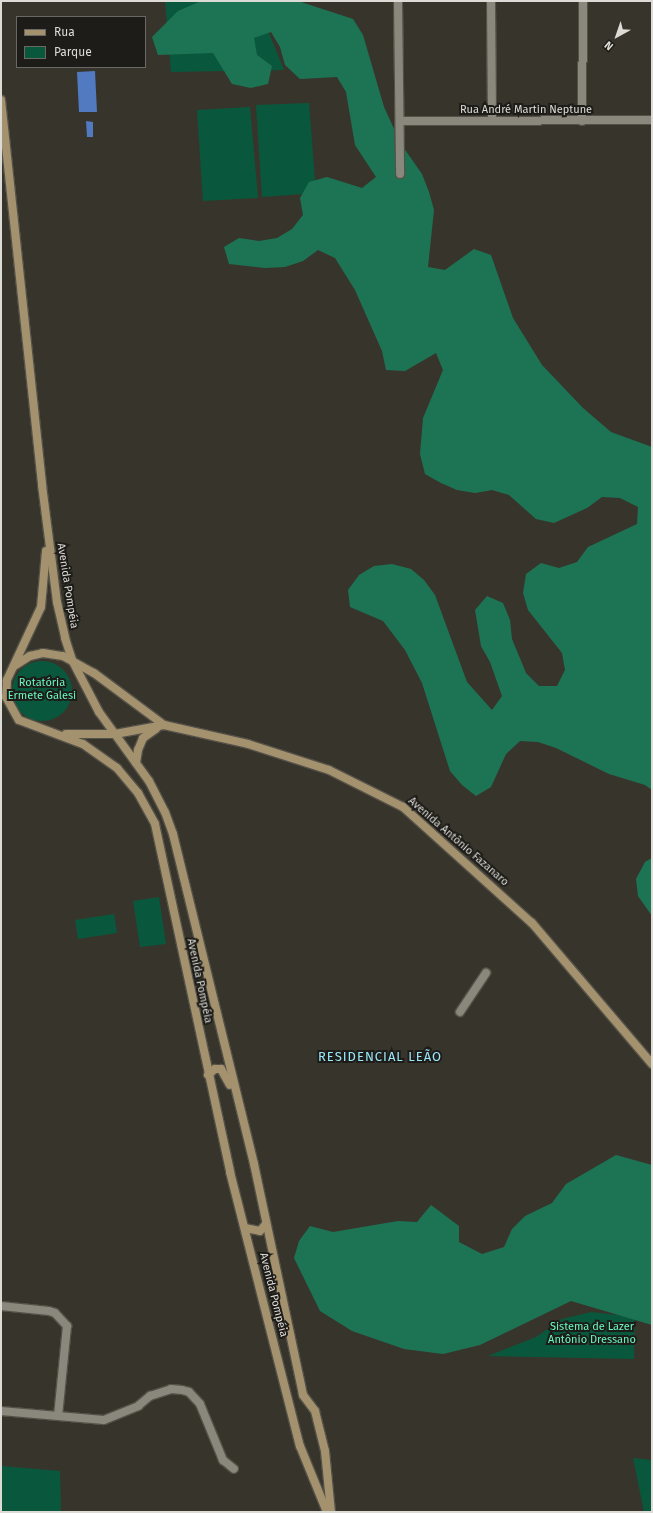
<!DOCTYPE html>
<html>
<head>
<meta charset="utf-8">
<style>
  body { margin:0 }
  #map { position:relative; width:653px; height:1513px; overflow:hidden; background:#37352b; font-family:"Fira Sans",sans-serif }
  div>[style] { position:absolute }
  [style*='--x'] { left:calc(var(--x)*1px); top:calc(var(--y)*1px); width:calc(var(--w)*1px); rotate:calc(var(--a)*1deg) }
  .green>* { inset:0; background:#09583e }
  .round { border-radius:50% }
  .forest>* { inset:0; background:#1d7455 }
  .water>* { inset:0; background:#517ac1 }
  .roads { filter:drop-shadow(1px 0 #545149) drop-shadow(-1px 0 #545149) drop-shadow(0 1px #545149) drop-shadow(0 -1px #545149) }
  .street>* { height:8px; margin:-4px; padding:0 4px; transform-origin:4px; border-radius:4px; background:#8a877c }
  .secondary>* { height:8px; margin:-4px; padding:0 4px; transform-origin:4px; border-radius:4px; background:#a4916d }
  span { translate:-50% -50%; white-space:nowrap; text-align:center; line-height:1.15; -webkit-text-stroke:4px #1d1c18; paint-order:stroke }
  .street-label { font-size:11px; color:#dddbd5 }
  .park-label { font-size:11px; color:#69f9c1 }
  .quarter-label { font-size:13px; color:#9ae7fa; letter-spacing:1px }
  .frame { position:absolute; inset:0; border:2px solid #dddbd5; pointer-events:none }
  .legend { position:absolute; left:16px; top:16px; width:130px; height:52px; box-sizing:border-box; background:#1d1c18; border:1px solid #6a6864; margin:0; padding:5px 7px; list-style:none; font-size:12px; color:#dddbd5 }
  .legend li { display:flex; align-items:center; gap:8px; height:20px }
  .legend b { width:20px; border:1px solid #6a6864 }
  .north { position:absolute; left:597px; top:16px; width:40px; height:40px; -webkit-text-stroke:3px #1d1c18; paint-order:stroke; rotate:220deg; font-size:11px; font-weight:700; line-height:16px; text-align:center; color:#dddbd5 }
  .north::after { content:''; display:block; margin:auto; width:14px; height:18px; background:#dddbd5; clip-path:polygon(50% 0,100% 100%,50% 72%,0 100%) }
</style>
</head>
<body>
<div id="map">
  <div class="green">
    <i style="clip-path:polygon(165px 1px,256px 1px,284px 70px,171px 72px)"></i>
    <i style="clip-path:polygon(309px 103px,316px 193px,262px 197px,256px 105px)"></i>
    <i style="clip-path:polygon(250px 107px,258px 198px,203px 201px,197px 110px)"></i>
    <i class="round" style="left:12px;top:661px;width:60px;height:60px"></i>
    <i style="clip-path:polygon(159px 897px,166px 944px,140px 947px,133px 901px)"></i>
    <i style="clip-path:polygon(114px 914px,117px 933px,78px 939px,75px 920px)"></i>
    <i style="clip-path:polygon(591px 1312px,635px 1317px,634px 1359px,488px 1356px,536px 1337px,562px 1319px)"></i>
    <i style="clip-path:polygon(633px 1458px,652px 1460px,652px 1512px,644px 1512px)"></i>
    <i style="clip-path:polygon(1px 1466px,60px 1471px,61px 1512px,1px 1512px)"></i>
  </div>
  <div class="forest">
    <i style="clip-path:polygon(201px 1px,298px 1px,353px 19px,363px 35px,384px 107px,401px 144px,422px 174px,429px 192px,434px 210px,428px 267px,445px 270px,474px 249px,491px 255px,513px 318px,542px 365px,583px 408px,611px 432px,652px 447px,652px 790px,645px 785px,609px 774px,556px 748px,538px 742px,520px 741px,506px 754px,491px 787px,476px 796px,462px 785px,450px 771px,422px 683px,405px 650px,383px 621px,350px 607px,348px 590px,359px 575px,374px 566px,392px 564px,411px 569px,424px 580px,435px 595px,467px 682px,492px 710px,502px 696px,490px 662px,481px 646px,475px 610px,487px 596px,503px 603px,510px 620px,512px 639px,526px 673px,539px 686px,557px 686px,565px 670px,562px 653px,528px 610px,523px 593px,526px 574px,541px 563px,559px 568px,577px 562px,588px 547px,637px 524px,638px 507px,620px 498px,602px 497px,587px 508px,554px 523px,536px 519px,509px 495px,492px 490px,475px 493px,457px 490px,441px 483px,425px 474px,420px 454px,423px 418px,443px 370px,436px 353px,405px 371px,386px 370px,382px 351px,355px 290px,335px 258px,318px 250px,303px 261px,285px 267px,265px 268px,229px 264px,224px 247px,239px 238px,259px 241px,277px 238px,292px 229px,303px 215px,300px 198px,309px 182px,327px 177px,362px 188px,376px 177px,355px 145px,346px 92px,337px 77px,300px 79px,285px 65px,280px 47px,271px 32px,254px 38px,257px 55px,272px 66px,268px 84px,251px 88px,232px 84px,213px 53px,158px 55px,152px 37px,178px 11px)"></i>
    <i style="clip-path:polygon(652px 858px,652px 916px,638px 896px,636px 879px,645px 862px)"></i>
    <i style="clip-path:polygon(616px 1155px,652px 1165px,652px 1325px,571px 1301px,480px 1345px,443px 1354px,404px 1349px,352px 1331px,320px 1311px,294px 1258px,299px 1241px,310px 1226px,333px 1232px,398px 1221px,417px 1222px,431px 1205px,459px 1226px,459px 1242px,482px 1254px,504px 1247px,512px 1229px,525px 1216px,552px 1203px,566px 1184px)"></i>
  </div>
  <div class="water">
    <i style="clip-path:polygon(95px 71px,97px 112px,79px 112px,77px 72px)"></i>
    <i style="clip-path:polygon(86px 121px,93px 122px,93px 137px,87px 137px)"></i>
  </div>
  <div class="roads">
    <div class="street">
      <i style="--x:398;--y:1;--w:173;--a:89.3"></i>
      <i style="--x:491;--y:1;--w:120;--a:89.5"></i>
      <i style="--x:400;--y:121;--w:252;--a:-0.2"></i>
      <i style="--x:582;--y:121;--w:120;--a:-89.5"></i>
      <i style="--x:460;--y:1012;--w:47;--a:-56.3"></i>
      <i style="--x:1;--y:1306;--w:48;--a:5.9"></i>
      <i style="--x:49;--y:1311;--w:6;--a:18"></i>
      <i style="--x:55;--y:1313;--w:18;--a:47"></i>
      <i style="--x:67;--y:1326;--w:90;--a:95.7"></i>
      <i style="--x:1;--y:1411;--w:103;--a:5"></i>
      <i style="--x:104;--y:1420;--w:37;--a:-22"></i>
      <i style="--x:138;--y:1406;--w:16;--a:-40"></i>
      <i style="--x:150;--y:1396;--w:22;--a:-18"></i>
      <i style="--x:171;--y:1389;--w:11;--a:5"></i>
      <i style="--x:182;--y:1390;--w:7;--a:16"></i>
      <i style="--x:189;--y:1392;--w:16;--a:47"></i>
      <i style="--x:200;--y:1404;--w:61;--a:67.7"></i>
      <i style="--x:223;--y:1460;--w:14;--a:39"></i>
    </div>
    <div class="secondary">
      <i style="--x:1;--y:100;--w:387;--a:83.9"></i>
      <i style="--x:42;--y:485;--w:118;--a:82.7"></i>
      <i style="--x:57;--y:602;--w:37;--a:77"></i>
      <i style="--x:65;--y:638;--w:23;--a:72"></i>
      <i style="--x:72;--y:660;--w:59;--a:62.6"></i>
      <i style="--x:99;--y:712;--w:85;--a:54.1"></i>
      <i style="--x:149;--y:781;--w:35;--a:63"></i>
      <i style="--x:165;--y:812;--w:23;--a:70"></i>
      <i style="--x:173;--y:834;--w:340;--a:76.2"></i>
      <i style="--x:254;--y:1164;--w:236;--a:78"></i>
      <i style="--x:303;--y:1395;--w:20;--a:53"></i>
      <i style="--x:315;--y:1411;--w:41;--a:76"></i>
      <i style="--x:325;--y:1451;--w:61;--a:84.4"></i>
      <i style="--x:46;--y:551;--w:56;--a:95.1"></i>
      <i style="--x:41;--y:607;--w:81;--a:115"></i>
      <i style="--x:7;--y:680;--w:17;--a:93"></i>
      <i style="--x:6;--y:697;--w:26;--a:61"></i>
      <i style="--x:19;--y:720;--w:68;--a:20.6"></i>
      <i style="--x:83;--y:744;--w:42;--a:35.2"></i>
      <i style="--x:117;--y:768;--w:33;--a:50"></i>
      <i style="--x:138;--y:793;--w:35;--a:61"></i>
      <i style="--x:155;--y:824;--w:356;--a:77.8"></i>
      <i style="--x:230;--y:1172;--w:283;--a:75.7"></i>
      <i style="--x:300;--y:1446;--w:71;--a:67.8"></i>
      <i style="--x:14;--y:666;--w:19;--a:-32"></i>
      <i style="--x:30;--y:656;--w:13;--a:-13"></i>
      <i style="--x:43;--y:653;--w:20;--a:9"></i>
      <i style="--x:63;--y:656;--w:35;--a:29"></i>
      <i style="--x:94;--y:673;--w:87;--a:36.6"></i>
      <i style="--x:164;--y:725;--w:86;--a:12.7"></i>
      <i style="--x:248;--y:744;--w:85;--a:17.8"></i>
      <i style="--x:329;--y:770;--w:83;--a:26.6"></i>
      <i style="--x:403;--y:807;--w:173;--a:42"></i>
      <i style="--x:532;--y:923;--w:185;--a:49.6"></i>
      <i style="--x:66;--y:734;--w:49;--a:0"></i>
      <i style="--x:115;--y:734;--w:50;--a:-10.4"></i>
      <i style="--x:136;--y:763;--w:13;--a:-81"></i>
      <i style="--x:138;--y:750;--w:13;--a:-67"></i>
      <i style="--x:143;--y:738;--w:16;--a:-35"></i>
      <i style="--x:208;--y:1075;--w:9;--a:-41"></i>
      <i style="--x:215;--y:1069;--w:6;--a:0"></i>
      <i style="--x:221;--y:1069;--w:18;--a:61"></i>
      <i style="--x:245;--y:1228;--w:15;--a:11"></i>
      <i style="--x:260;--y:1231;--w:9;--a:-49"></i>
    </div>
  </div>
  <div class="street-label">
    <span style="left:526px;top:110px">Rua André Martin Neptune</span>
    <span style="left:67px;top:586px;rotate:81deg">Avenida Pompéia</span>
    <span style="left:458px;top:842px;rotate:41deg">Avenida Antônio Fazanaro</span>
    <span style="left:199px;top:981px;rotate:78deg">Avenida Pompéia</span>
    <span style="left:273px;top:1295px;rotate:76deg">Avenida Pompéia</span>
  </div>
  <div class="park-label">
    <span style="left:42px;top:690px">Rotatória<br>Ermete Galesi</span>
    <span style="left:592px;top:1334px">Sistema de Lazer<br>Antônio Dressano</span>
  </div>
  <div class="quarter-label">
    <span style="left:380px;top:1057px">RESIDENCIAL LEÃO</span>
  </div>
  <div class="frame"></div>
  <ul class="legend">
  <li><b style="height:5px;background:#a4916d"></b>Rua</li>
  <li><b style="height:11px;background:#09583e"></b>Parque</li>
  </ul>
  <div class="north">N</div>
</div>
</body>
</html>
